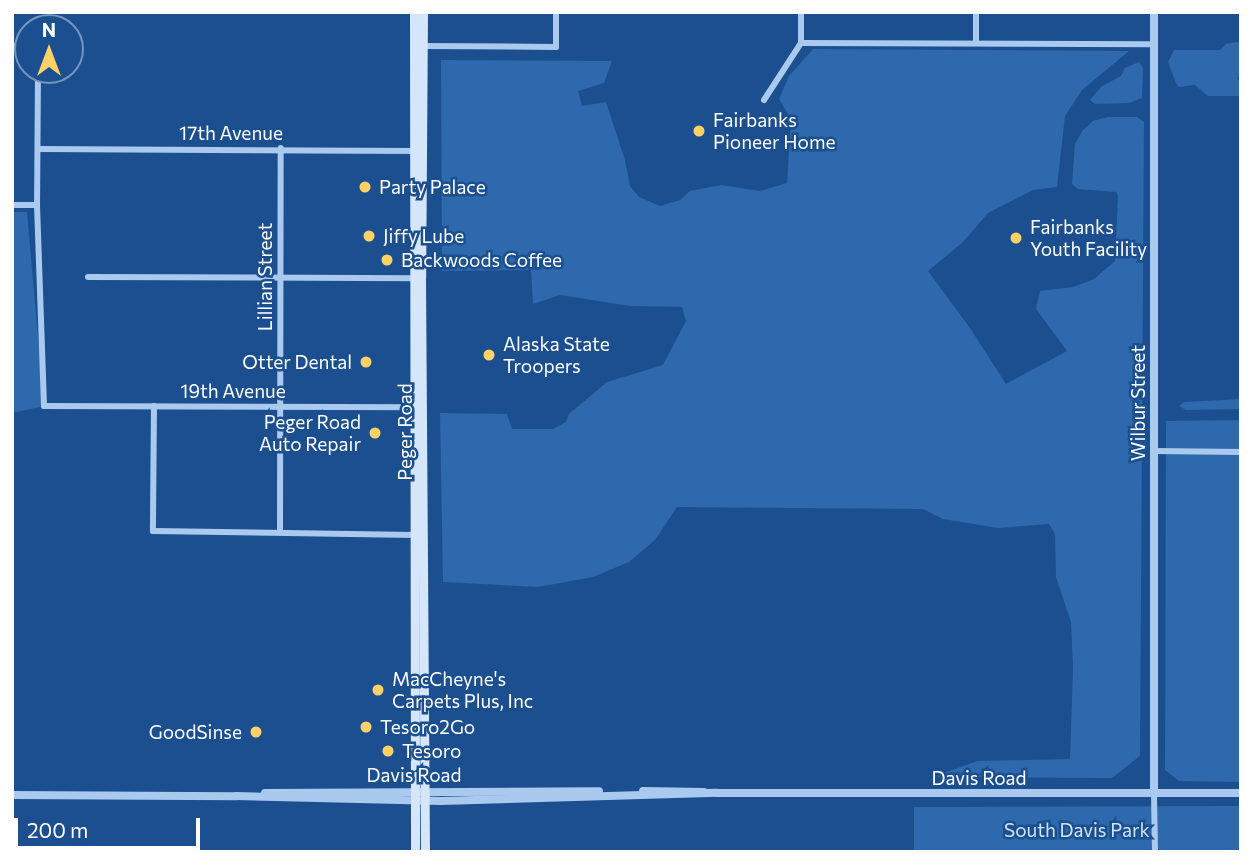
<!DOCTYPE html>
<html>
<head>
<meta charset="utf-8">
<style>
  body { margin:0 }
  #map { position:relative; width:1253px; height:864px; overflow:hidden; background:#1b4f8f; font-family:Commissioner,sans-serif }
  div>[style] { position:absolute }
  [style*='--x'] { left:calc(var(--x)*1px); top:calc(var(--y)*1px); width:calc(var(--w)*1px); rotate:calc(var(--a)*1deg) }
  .green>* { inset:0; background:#2e69ad }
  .minor>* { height:6px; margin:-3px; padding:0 3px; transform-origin:3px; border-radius:3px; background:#a9c9ee }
  .tertiary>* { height:8px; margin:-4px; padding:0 4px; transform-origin:4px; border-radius:4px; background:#a9c9ee }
  .secondary>* { height:9px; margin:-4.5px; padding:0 4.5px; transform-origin:4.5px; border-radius:4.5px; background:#d6e6fa }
  .dots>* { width:19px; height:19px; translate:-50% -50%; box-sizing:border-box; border:4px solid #1b4f8f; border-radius:50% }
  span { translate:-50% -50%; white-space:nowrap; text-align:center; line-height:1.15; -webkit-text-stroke:5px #1b4f8f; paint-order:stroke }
  .poi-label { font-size:19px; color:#fff }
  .left { translate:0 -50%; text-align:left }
  .right { translate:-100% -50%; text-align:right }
  .street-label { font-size:19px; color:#fff }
  .park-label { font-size:19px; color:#cfe3fa }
  .frame { position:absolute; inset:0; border:14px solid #fff; pointer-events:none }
  .north { position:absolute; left:14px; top:14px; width:70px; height:70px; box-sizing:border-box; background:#1b4f8f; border:2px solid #7695bc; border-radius:50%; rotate:0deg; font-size:19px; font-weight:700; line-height:28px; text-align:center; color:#fff }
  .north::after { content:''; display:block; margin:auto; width:24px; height:32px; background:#ffd166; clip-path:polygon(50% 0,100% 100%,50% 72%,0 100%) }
  .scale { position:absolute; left:14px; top:818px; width:186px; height:32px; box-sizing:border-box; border:4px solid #fff; border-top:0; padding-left:9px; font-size:21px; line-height:24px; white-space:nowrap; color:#fff; -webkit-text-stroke:5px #1b4f8f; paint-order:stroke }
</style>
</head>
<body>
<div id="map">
  <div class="green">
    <i style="clip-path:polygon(1241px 41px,1241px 74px,1237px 78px,1241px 82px,1241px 96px,1208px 96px,1195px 85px,1179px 87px,1176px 83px,1168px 62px,1174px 50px,1220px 50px,1226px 44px)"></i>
    <i style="clip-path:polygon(813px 49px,1129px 51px,1082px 90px,1065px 116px,1057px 187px,1033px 190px,988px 213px,962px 243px,928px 271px,970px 328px,1006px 384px,1067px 351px,1036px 309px,1040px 291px,1073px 287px,1094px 279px,1115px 261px,1118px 196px,1116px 192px,1078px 189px,1072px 184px,1075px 144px,1083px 130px,1093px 121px,1107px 117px,1137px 117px,1144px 122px,1140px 756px,1112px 778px,933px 777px,977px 761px,1070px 759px,1073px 668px,1071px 622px,1056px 577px,1055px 534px,1049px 524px,998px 528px,943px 519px,923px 509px,677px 507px,655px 540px,629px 562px,593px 577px,538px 587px,443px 582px,440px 413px,507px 414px,512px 429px,553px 429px,566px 422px,569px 414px,607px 382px,663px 365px,686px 321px,682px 307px,630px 306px,560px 295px,533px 304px,531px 270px,442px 271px,441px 60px,612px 61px,604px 83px,578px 91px,582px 106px,606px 102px,625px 160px,630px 186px,639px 197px,660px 206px,680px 200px,690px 191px,721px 185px,760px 191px,787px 183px,791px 119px,779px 99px,789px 76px)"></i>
    <i style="clip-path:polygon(1139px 62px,1143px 68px,1142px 98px,1129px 103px,1095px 104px,1090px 100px,1102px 86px,1121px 76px,1125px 68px)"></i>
    <i style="clip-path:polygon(12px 212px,27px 212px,44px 406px,12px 413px)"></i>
    <i style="clip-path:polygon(1241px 399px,1241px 409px,1186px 410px,1179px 406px,1184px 402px)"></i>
    <i style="clip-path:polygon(1241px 420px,1241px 782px,1179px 781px,1165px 770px,1166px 421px)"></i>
    <i style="clip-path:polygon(1241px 806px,1241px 852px,914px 852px,914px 807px)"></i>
  </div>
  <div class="minor">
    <i style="--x:801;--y:12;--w:31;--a:90"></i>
    <i style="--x:976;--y:12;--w:31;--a:90"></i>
    <i style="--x:12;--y:46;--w:16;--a:4"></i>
    <i style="--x:422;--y:46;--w:134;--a:0.4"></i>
    <i style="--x:556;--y:47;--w:35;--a:-90"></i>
    <i style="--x:38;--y:70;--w:135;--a:90.4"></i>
    <i style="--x:37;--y:205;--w:201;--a:88"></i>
    <i style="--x:44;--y:406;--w:372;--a:0.2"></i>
    <i style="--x:764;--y:100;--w:68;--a:-57"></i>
    <i style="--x:801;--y:43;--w:352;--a:0.2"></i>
    <i style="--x:39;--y:149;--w:379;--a:0.3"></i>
    <i style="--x:12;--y:205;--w:25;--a:0"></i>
    <i style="--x:88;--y:277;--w:327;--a:0.2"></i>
    <i style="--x:154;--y:406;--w:125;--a:90.5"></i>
    <i style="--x:153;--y:531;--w:262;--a:0.9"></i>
    <i style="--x:1153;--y:451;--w:88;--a:0.7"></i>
    <i style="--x:280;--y:532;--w:384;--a:-89.9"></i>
    <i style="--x:1154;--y:794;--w:58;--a:89"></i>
  </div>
  <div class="tertiary">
    <i style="--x:1154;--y:12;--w:782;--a:90"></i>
    <i style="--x:643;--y:791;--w:61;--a:0.9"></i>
    <i style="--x:265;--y:793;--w:334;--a:-0.3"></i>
    <i style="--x:12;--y:795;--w:224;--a:0.3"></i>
    <i style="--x:236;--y:796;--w:205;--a:1.4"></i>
    <i style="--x:441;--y:801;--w:276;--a:-1.7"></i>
    <i style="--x:717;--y:793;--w:524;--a:0"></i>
  </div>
  <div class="secondary">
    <i style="--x:414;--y:12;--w:840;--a:89.93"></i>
    <i style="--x:423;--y:12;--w:266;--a:90.4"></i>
    <i style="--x:421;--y:278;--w:574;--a:89.6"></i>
  </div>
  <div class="dots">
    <i style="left:699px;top:131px;background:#ffd166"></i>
    <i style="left:365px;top:187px;background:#ffd166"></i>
    <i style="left:369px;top:236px;background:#ffd166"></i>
    <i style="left:1016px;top:238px;background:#ffd166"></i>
    <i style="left:387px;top:260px;background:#ffd166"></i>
    <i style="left:489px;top:355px;background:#ffd166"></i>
    <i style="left:366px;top:362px;background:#ffd166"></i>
    <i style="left:375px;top:433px;background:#ffd166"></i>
    <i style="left:378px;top:690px;background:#ffd166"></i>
    <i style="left:366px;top:727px;background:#ffd166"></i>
    <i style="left:256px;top:732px;background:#ffd166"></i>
    <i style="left:388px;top:751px;background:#ffd166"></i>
  </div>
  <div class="poi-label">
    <span class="left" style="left:713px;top:131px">Fairbanks<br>Pioneer Home</span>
    <span class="left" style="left:379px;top:187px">Party Palace</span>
    <span class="left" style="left:1030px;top:238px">Fairbanks<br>Youth Facility</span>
    <span class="left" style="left:383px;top:236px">Jiffy Lube</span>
    <span class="left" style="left:401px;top:260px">Backwoods Coffee</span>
    <span class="left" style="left:503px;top:355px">Alaska State<br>Troopers</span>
    <span class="right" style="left:352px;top:362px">Otter Dental</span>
    <span class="right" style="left:361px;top:433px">Peger Road<br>Auto Repair</span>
    <span class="left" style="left:392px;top:690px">MacCheyne's<br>Carpets Plus, Inc</span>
    <span class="left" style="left:380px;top:727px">Tesoro2Go</span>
    <span class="right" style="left:242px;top:732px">GoodSinse</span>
    <span class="left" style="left:402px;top:751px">Tesoro</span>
  </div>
  <div class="street-label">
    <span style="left:231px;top:133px">17th Avenue</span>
    <span style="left:265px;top:277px;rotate:-90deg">Lillian Street</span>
    <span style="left:233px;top:391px">19th Avenue</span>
    <span style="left:1138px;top:403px;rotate:-90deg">Wilbur Street</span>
    <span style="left:405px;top:432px;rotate:-90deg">Peger Road</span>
    <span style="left:414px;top:775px">Davis Road</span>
    <span style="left:979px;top:778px">Davis Road</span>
  </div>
  <div class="park-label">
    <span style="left:1077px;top:830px">South Davis Park</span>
  </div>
  <div class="frame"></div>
  <div class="north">N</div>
  <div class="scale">200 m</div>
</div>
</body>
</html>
